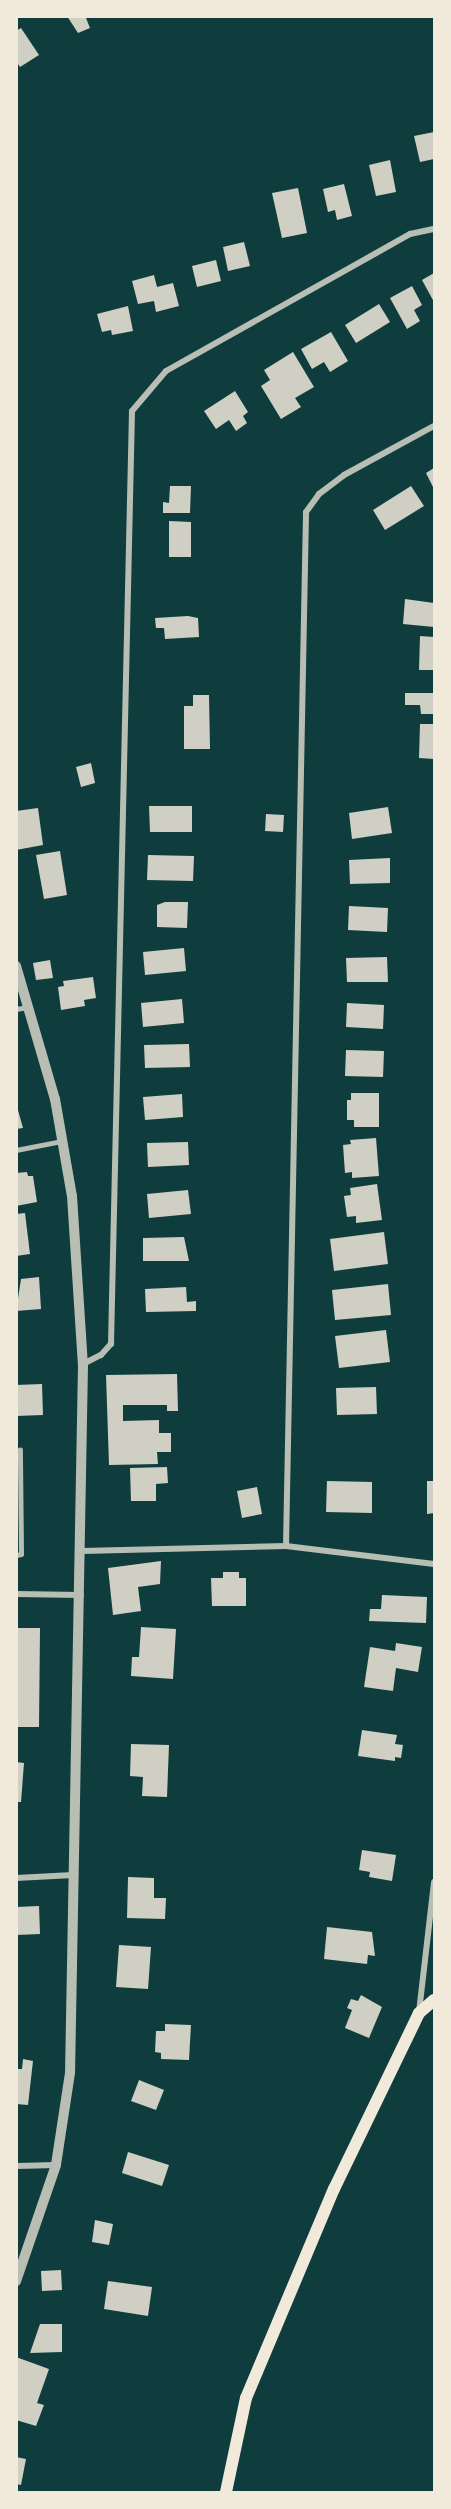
<!DOCTYPE html>
<html>
<head>
<meta charset="utf-8">
<style>
  body { margin:0 }
  #map { position:relative; width:451px; height:2509px; overflow:hidden; background:#0f3d3e; font-family:Lato,sans-serif }
  div>[style] { position:absolute }
  [style*='--x'] { left:calc(var(--x)*1px); top:calc(var(--y)*1px); width:calc(var(--w)*1px); rotate:calc(var(--a)*1deg) }
  .building>* { inset:0; background:#cfcfc3 }
  .service>* { height:4.5px; margin:-2.25px; padding:0 2.25px; transform-origin:2.25px; border-radius:2.25px; background:#b8beb3 }
  .minor>* { height:6px; margin:-3px; padding:0 3px; transform-origin:3px; border-radius:3px; background:#b8beb3 }
  .tertiary>* { height:10px; margin:-5px; padding:0 5px; transform-origin:5px; border-radius:5px; background:#b8beb3 }
  .secondary>* { height:12px; margin:-6px; padding:0 6px; transform-origin:6px; border-radius:6px; background:#f1e9da }
  span { translate:-50% -50%; white-space:nowrap; text-align:center; line-height:1.15; -webkit-text-stroke:6px #f1e9da; paint-order:stroke }
  .frame { position:absolute; inset:0; border:18px solid #f1e9da; pointer-events:none }
</style>
</head>
<body>
<div id="map">
  <div class="building">
    <i style="clip-path:polygon(67px 16px,90px 16px,86px 18px,90px 28px,78px 33px)"></i>
    <i style="clip-path:polygon(21px 28px,39px 55px,20px 67px,16px 61px,16px 31px)"></i>
    <i style="clip-path:polygon(434px 132px,434px 159px,420px 162px,414px 136px)"></i>
    <i style="clip-path:polygon(390px 160px,396px 192px,376px 196px,369px 165px)"></i>
    <i style="clip-path:polygon(344px 184px,352px 216px,337px 220px,335px 210px,328px 212px,323px 189px)"></i>
    <i style="clip-path:polygon(298px 188px,307px 233px,282px 238px,272px 193px)"></i>
    <i style="clip-path:polygon(244px 242px,250px 266px,228px 271px,223px 247px)"></i>
    <i style="clip-path:polygon(216px 260px,221px 281px,197px 287px,192px 266px)"></i>
    <i style="clip-path:polygon(434px 273px,434px 302px,422px 280px)"></i>
    <i style="clip-path:polygon(154px 275px,157px 287px,173px 283px,179px 306px,156px 312px,154px 301px,138px 304px,132px 281px)"></i>
    <i style="clip-path:polygon(412px 286px,422px 305px,414px 310px,420px 321px,407px 329px,390px 298px)"></i>
    <i style="clip-path:polygon(379px 304px,390px 322px,356px 343px,345px 325px)"></i>
    <i style="clip-path:polygon(128px 306px,133px 331px,112px 335px,111px 330px,102px 332px,97px 314px)"></i>
    <i style="clip-path:polygon(331px 332px,348px 361px,330px 372px,324px 362px,312px 369px,301px 349px)"></i>
    <i style="clip-path:polygon(293px 352px,314px 387px,295px 398px,301px 407px,281px 419px,261px 386px,270px 380px,264px 370px)"></i>
    <i style="clip-path:polygon(235px 391px,248px 412px,243px 416px,247px 423px,236px 431px,229px 420px,216px 429px,204px 411px)"></i>
    <i style="clip-path:polygon(434px 468px,434px 489px,426px 473px)"></i>
    <i style="clip-path:polygon(170px 486px,191px 486px,190px 513px,163px 513px,163px 502px,169px 503px)"></i>
    <i style="clip-path:polygon(411px 486px,424px 506px,385px 530px,373px 510px)"></i>
    <i style="clip-path:polygon(169px 521px,191px 522px,191px 557px,169px 557px)"></i>
    <i style="clip-path:polygon(405px 599px,434px 603px,434px 627px,403px 624px)"></i>
    <i style="clip-path:polygon(188px 616px,198px 618px,199px 637px,165px 639px,164px 628px,156px 628px,155px 618px)"></i>
    <i style="clip-path:polygon(420px 636px,434px 637px,434px 670px,419px 670px)"></i>
    <i style="clip-path:polygon(405px 693px,434px 693px,434px 714px,421px 714px,420px 705px,405px 705px)"></i>
    <i style="clip-path:polygon(193px 695px,209px 695px,210px 749px,184px 749px,184px 706px,193px 706px)"></i>
    <i style="clip-path:polygon(420px 724px,434px 724px,434px 759px,419px 758px)"></i>
    <i style="clip-path:polygon(91px 763px,95px 783px,81px 787px,76px 767px)"></i>
    <i style="clip-path:polygon(149px 806px,192px 806px,192px 832px,150px 832px)"></i>
    <i style="clip-path:polygon(388px 807px,392px 833px,352px 839px,349px 813px)"></i>
    <i style="clip-path:polygon(38px 808px,43px 845px,16px 850px,16px 811px)"></i>
    <i style="clip-path:polygon(266px 814px,284px 815px,283px 832px,265px 831px)"></i>
    <i style="clip-path:polygon(60px 851px,67px 895px,44px 899px,36px 855px)"></i>
    <i style="clip-path:polygon(148px 855px,194px 856px,193px 881px,147px 880px)"></i>
    <i style="clip-path:polygon(390px 858px,390px 883px,350px 884px,349px 860px)"></i>
    <i style="clip-path:polygon(165px 902px,188px 902px,187px 928px,157px 927px,157px 905px)"></i>
    <i style="clip-path:polygon(349px 906px,388px 908px,387px 932px,348px 930px)"></i>
    <i style="clip-path:polygon(184px 948px,186px 971px,145px 975px,143px 952px)"></i>
    <i style="clip-path:polygon(387px 957px,388px 982px,347px 982px,346px 958px)"></i>
    <i style="clip-path:polygon(50px 960px,53px 978px,36px 980px,33px 963px)"></i>
    <i style="clip-path:polygon(93px 977px,96px 998px,84px 1000px,85px 1006px,61px 1010px,58px 987px,64px 986px,63px 981px)"></i>
    <i style="clip-path:polygon(182px 999px,184px 1023px,143px 1027px,141px 1003px)"></i>
    <i style="clip-path:polygon(347px 1003px,384px 1005px,383px 1029px,346px 1027px)"></i>
    <i style="clip-path:polygon(189px 1044px,190px 1067px,145px 1068px,144px 1045px)"></i>
    <i style="clip-path:polygon(346px 1050px,384px 1051px,383px 1077px,345px 1076px)"></i>
    <i style="clip-path:polygon(351px 1093px,379px 1093px,379px 1127px,354px 1127px,354px 1120px,347px 1120px,347px 1100px,351px 1100px)"></i>
    <i style="clip-path:polygon(182px 1094px,183px 1117px,145px 1120px,143px 1097px)"></i>
    <i style="clip-path:polygon(16px 1103px,23px 1128px,16px 1129px)"></i>
    <i style="clip-path:polygon(376px 1138px,379px 1176px,352px 1178px,352px 1172px,345px 1173px,343px 1145px,351px 1144px,350px 1140px)"></i>
    <i style="clip-path:polygon(188px 1142px,189px 1165px,148px 1167px,147px 1143px)"></i>
    <i style="clip-path:polygon(27px 1172px,28px 1176px,33px 1176px,37px 1202px,16px 1206px,16px 1173px)"></i>
    <i style="clip-path:polygon(377px 1184px,382px 1220px,356px 1223px,356px 1216px,347px 1217px,344px 1196px,351px 1195px,350px 1188px)"></i>
    <i style="clip-path:polygon(188px 1190px,191px 1214px,149px 1218px,147px 1194px)"></i>
    <i style="clip-path:polygon(25px 1213px,30px 1254px,16px 1256px,16px 1214px)"></i>
    <i style="clip-path:polygon(384px 1232px,388px 1264px,334px 1271px,330px 1239px)"></i>
    <i style="clip-path:polygon(184px 1237px,189px 1261px,143px 1261px,143px 1238px)"></i>
    <i style="clip-path:polygon(39px 1277px,41px 1309px,16px 1311px,21px 1279px)"></i>
    <i style="clip-path:polygon(388px 1284px,391px 1315px,335px 1320px,332px 1290px)"></i>
    <i style="clip-path:polygon(186px 1287px,187px 1302px,196px 1301px,196px 1311px,146px 1312px,145px 1289px)"></i>
    <i style="clip-path:polygon(386px 1330px,390px 1362px,339px 1368px,335px 1336px)"></i>
    <i style="clip-path:polygon(177px 1374px,178px 1411px,167px 1411px,167px 1405px,123px 1405px,123px 1421px,159px 1420px,159px 1433px,171px 1433px,171px 1452px,157px 1452px,158px 1464px,109px 1465px,106px 1375px)"></i>
    <i style="clip-path:polygon(42px 1384px,43px 1415px,16px 1416px,16px 1385px)"></i>
    <i style="clip-path:polygon(376px 1387px,377px 1414px,337px 1415px,336px 1388px)"></i>
    <i style="clip-path:polygon(167px 1467px,168px 1483px,156px 1484px,156px 1501px,131px 1501px,130px 1468px)"></i>
    <i style="clip-path:polygon(327px 1481px,372px 1482px,372px 1513px,326px 1512px)"></i>
    <i style="clip-path:polygon(427px 1481px,434px 1481px,434px 1513px,427px 1514px)"></i>
    <i style="clip-path:polygon(257px 1487px,262px 1514px,242px 1518px,237px 1491px)"></i>
    <i style="clip-path:polygon(161px 1561px,160px 1584px,138px 1587px,141px 1611px,113px 1615px,108px 1568px)"></i>
    <i style="clip-path:polygon(223px 1572px,239px 1572px,239px 1578px,246px 1578px,246px 1606px,212px 1606px,211px 1578px,223px 1578px)"></i>
    <i style="clip-path:polygon(382px 1595px,427px 1597px,426px 1623px,369px 1621px,370px 1609px,381px 1609px)"></i>
    <i style="clip-path:polygon(141px 1627px,176px 1629px,173px 1679px,131px 1676px,132px 1657px,139px 1657px)"></i>
    <i style="clip-path:polygon(16px 1628px,40px 1628px,39px 1727px,16px 1727px)"></i>
    <i style="clip-path:polygon(396px 1643px,422px 1647px,418px 1672px,396px 1668px,393px 1691px,364px 1687px,370px 1647px,395px 1651px)"></i>
    <i style="clip-path:polygon(362px 1730px,397px 1735px,395px 1744px,403px 1745px,401px 1758px,395px 1757px,395px 1761px,358px 1756px)"></i>
    <i style="clip-path:polygon(131px 1744px,169px 1745px,167px 1797px,142px 1796px,143px 1777px,130px 1776px)"></i>
    <i style="clip-path:polygon(16px 1762px,24px 1763px,21px 1802px,16px 1802px)"></i>
    <i style="clip-path:polygon(362px 1850px,396px 1855px,392px 1881px,369px 1877px,370px 1872px,359px 1870px)"></i>
    <i style="clip-path:polygon(128px 1877px,154px 1878px,154px 1898px,166px 1898px,165px 1919px,127px 1918px)"></i>
    <i style="clip-path:polygon(39px 1906px,40px 1934px,16px 1935px,16px 1907px)"></i>
    <i style="clip-path:polygon(327px 1927px,372px 1932px,375px 1956px,368px 1955px,367px 1964px,324px 1959px)"></i>
    <i style="clip-path:polygon(119px 1945px,151px 1947px,148px 1989px,116px 1987px)"></i>
    <i style="clip-path:polygon(361px 1995px,382px 2007px,369px 2038px,345px 2028px,352px 2010px,347px 2008px,351px 1999px,358px 2001px)"></i>
    <i style="clip-path:polygon(165px 2024px,191px 2025px,189px 2060px,161px 2059px,161px 2053px,155px 2052px,156px 2031px,165px 2031px)"></i>
    <i style="clip-path:polygon(23px 2059px,33px 2061px,28px 2105px,16px 2104px,16px 2069px,22px 2069px)"></i>
    <i style="clip-path:polygon(139px 2080px,164px 2090px,156px 2110px,131px 2101px)"></i>
    <i style="clip-path:polygon(128px 2152px,169px 2165px,162px 2186px,122px 2173px)"></i>
    <i style="clip-path:polygon(95px 2220px,113px 2224px,109px 2245px,92px 2242px)"></i>
    <i style="clip-path:polygon(61px 2270px,62px 2290px,42px 2291px,41px 2271px)"></i>
    <i style="clip-path:polygon(108px 2281px,152px 2287px,148px 2316px,104px 2309px)"></i>
    <i style="clip-path:polygon(40px 2324px,62px 2324px,62px 2352px,30px 2353px)"></i>
    <i style="clip-path:polygon(16px 2357px,49px 2369px,37px 2403px,44px 2405px,36px 2426px,16px 2420px)"></i>
    <i style="clip-path:polygon(16px 2457px,26px 2459px,21px 2485px,16px 2484px)"></i>
  </div>
  <div class="service">
    <i style="--x:16;--y:1009;--w:12;--a:-9"></i>
    <i style="--x:16;--y:1150;--w:47;--a:-11.1"></i>
    <i style="--x:16;--y:1555;--w:5;--a:-11"></i>
    <i style="--x:21;--y:1554;--w:104;--a:-90.6"></i>
  </div>
  <div class="minor">
    <i style="--x:83;--y:1364;--w:20;--a:-27"></i>
    <i style="--x:101;--y:1355;--w:15;--a:-48"></i>
    <i style="--x:111;--y:1344;--w:933;--a:-88.71"></i>
    <i style="--x:132;--y:411;--w:52;--a:-49.6"></i>
    <i style="--x:166;--y:371;--w:280;--a:-29.3"></i>
    <i style="--x:410;--y:234;--w:25;--a:-12"></i>
    <i style="--x:286;--y:1546;--w:1034;--a:-88.89"></i>
    <i style="--x:306;--y:512;--w:22;--a:-54"></i>
    <i style="--x:319;--y:494;--w:31;--a:-37"></i>
    <i style="--x:344;--y:475;--w:102;--a:-28.6"></i>
    <i style="--x:82;--y:1551;--w:204;--a:-1.4"></i>
    <i style="--x:286;--y:1546;--w:149;--a:6.9"></i>
    <i style="--x:16;--y:1594;--w:65;--a:0.9"></i>
    <i style="--x:16;--y:1878;--w:57;--a:-3"></i>
    <i style="--x:419;--y:2012;--w:131;--a:-83.4"></i>
    <i style="--x:16;--y:2166;--w:40;--a:-1.4"></i>
  </div>
  <div class="tertiary">
    <i style="--x:16;--y:966;--w:139;--a:73.7"></i>
    <i style="--x:55;--y:1099;--w:98;--a:80.1"></i>
    <i style="--x:72;--y:1196;--w:169;--a:86.3"></i>
    <i style="--x:83;--y:1365;--w:708;--a:91.05"></i>
    <i style="--x:70;--y:2073;--w:93;--a:98.7"></i>
    <i style="--x:56;--y:2165;--w:123;--a:109"></i>
  </div>
  <div class="secondary">
    <i style="--x:226;--y:2492;--w:96;--a:-78"></i>
    <i style="--x:246;--y:2398;--w:227;--a:-67.2"></i>
    <i style="--x:334;--y:2189;--w:195;--a:-64.2"></i>
    <i style="--x:419;--y:2013;--w:20;--a:-41"></i>
  </div>
  <div class="frame"></div>
</div>
</body>
</html>
